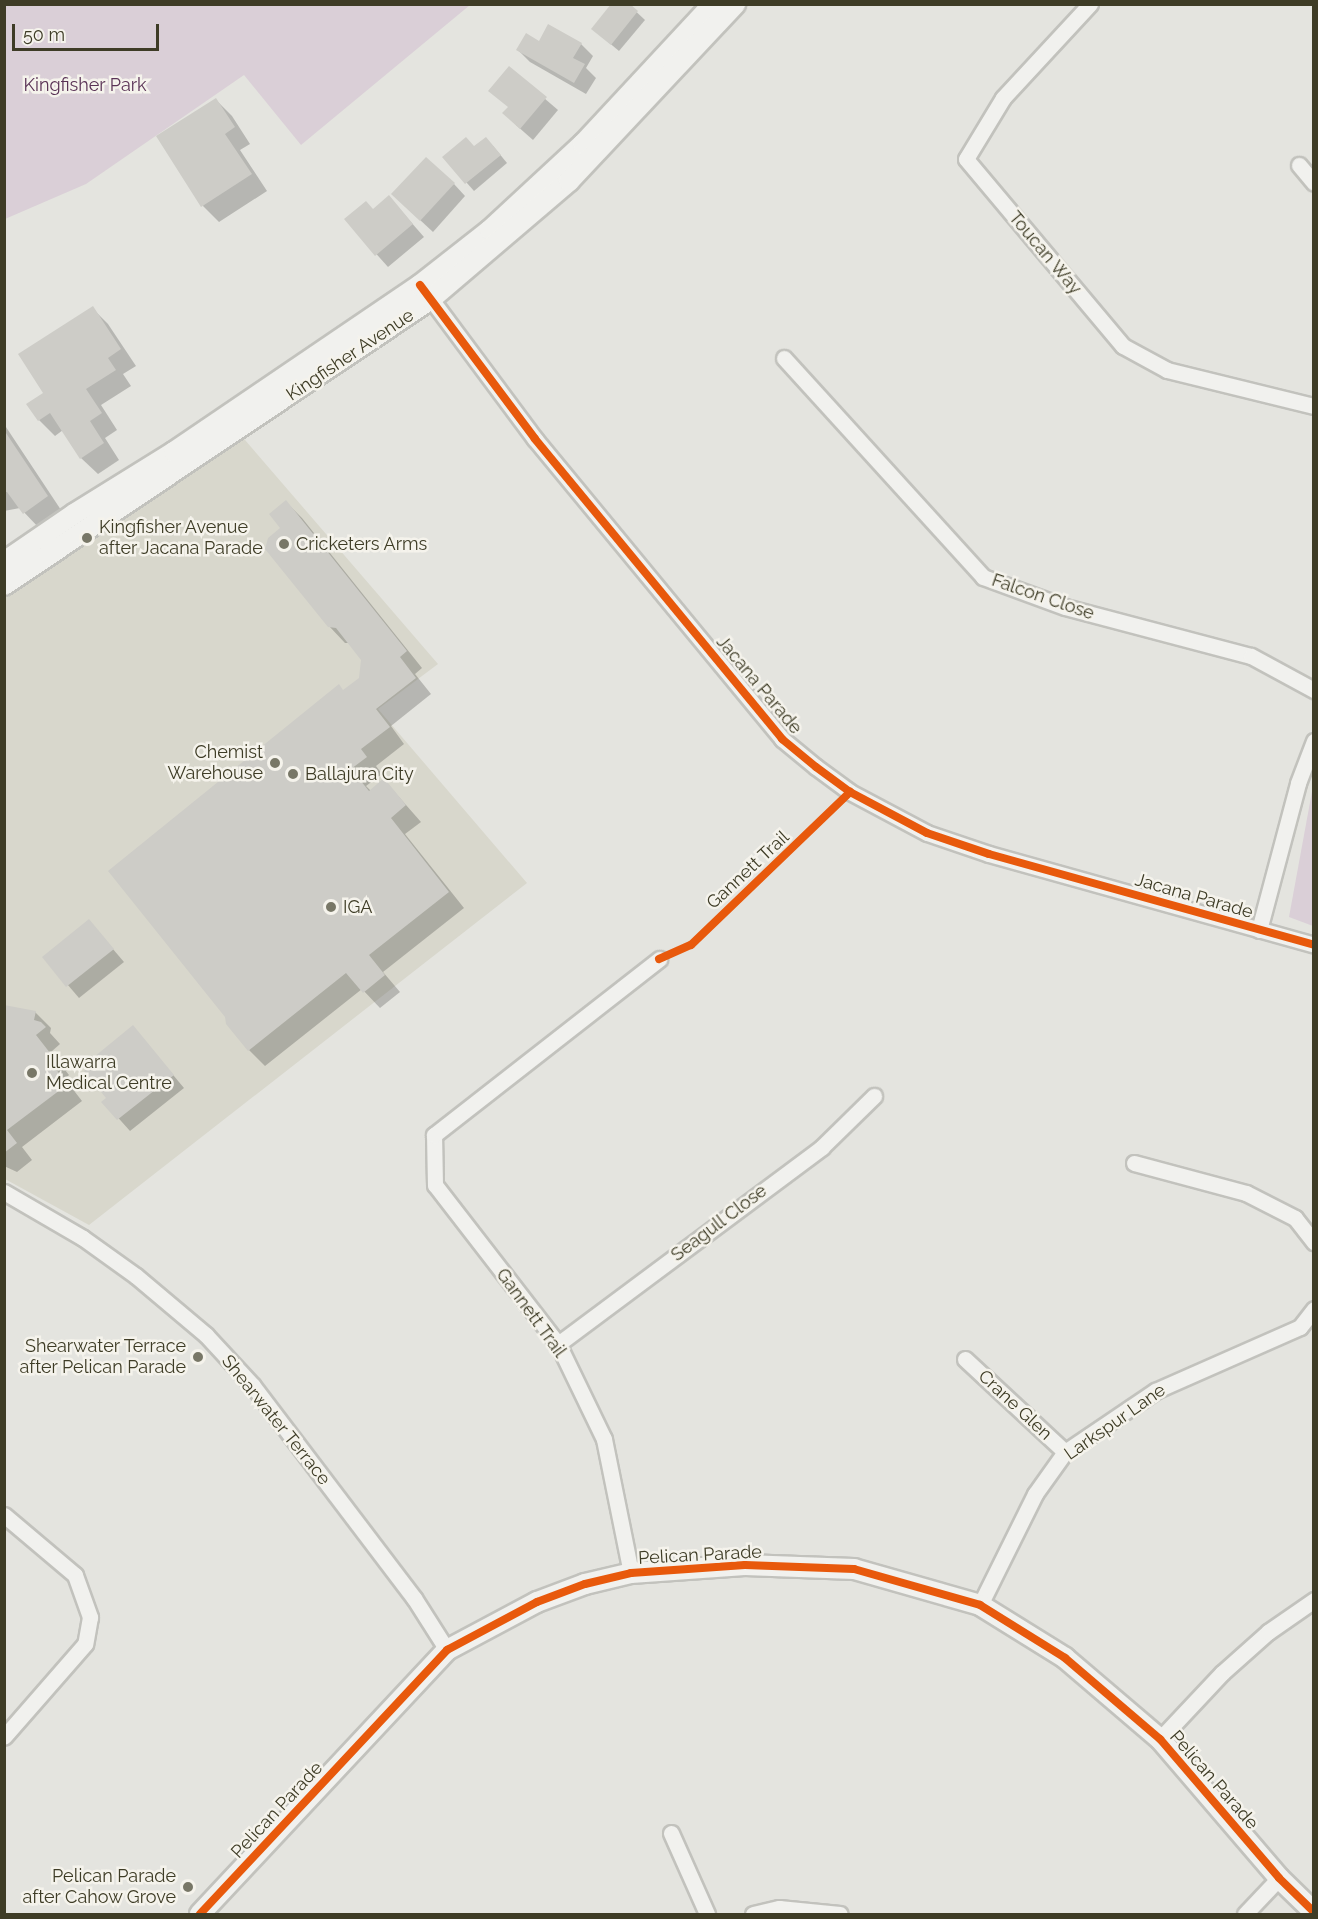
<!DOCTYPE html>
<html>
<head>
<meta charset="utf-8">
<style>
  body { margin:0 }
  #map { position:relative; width:1318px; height:1919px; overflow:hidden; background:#e4e4df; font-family:Raleway,sans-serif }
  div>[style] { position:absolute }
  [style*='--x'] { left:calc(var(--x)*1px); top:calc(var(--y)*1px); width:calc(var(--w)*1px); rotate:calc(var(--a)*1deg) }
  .built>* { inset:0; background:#d8d7cc }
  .green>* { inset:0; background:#dacfd7 }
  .shadow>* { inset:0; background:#0003 }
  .building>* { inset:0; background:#cdccc7 }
  .roads { filter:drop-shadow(2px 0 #c2c2bd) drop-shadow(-2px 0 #c2c2bd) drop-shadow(0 2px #c2c2bd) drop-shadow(0 -2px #c2c2bd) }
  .minor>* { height:15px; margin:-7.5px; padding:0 7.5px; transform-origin:7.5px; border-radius:7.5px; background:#f1f1ee }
  .tertiary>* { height:20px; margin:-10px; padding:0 10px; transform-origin:10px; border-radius:10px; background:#f1f1ee }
  .cycleway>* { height:8px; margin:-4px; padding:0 4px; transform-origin:4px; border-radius:4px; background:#e8590c }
  .dots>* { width:16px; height:16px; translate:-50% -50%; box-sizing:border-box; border:3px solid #f5f3ec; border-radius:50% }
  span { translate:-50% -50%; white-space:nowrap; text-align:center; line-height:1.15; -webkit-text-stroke:5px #f5f3ec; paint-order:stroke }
  .park-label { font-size:18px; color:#5a3356 }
  .street-label { font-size:18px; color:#3e3c26 }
  .poi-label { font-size:18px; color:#3e3c26 }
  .left { translate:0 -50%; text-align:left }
  .right { translate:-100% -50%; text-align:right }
  .frame { position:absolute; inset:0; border:6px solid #3e3c26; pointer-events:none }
  .scale { position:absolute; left:12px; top:24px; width:147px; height:27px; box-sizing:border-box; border:3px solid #3e3c26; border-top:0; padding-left:8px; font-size:18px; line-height:21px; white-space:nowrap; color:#3e3c26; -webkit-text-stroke:4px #f5f3ec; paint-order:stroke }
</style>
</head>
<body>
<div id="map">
  <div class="built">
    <i style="clip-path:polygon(239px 433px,438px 664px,378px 709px,527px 883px,89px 1225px,5px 1179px,4px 599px)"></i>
  </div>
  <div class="green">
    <i style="clip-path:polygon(5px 5px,470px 5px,301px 145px,244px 75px,86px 184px,5px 219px)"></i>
    <i style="clip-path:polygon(1313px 786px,1313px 926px,1289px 917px)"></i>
  </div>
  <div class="shadow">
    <i style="clip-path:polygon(628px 4px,645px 20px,619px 51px,601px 36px)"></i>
    <i style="clip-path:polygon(540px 43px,581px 44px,593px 56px,586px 68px,596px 78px,586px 94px,530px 62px,518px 50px)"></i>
    <i style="clip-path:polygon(509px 68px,558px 110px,533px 140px,516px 125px,509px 108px)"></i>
    <i style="clip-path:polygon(216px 100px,232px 116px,250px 144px,240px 150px,267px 191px,219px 222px,203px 206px)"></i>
    <i style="clip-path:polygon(493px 146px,507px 163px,474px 191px,444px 157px,475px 148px)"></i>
    <i style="clip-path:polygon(454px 184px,465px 196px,433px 232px,405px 206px)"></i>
    <i style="clip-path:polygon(389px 197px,424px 237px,388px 267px,346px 220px,373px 211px)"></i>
    <i style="clip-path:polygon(92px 308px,108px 324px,136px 366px,123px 374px,131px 386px,101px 405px,117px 430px,105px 438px,119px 460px,98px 474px,81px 458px,63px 430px,55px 436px,39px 420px,45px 393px)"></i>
    <i style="clip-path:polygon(4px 424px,63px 513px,40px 529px,20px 508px,4px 511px)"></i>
    <i style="clip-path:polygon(286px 502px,302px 518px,422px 668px,415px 674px,431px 694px,391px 726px,404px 744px,376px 766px,382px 774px,366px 786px,371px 791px,384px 780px,421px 822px,405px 834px,464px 908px,383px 972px,400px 992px,380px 1008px,362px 989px,265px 1066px,249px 1050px,344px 692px,360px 678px,363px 659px,350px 643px,345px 643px,329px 626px,282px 528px)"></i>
    <i style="clip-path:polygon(89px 921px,124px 962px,79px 998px,44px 957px)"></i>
    <i style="clip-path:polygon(4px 1006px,35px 1012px,51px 1028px,50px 1033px,60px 1044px,51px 1052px,69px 1075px,65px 1079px,82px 1101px,22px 1147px,32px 1160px,17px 1172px,4px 1166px)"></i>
    <i style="clip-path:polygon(133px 1027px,184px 1088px,130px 1131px,104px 1102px,108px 1098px)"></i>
  </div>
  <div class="building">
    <i style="clip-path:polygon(611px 4px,630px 4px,638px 11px,611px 45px,591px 29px)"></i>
    <i style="clip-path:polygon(548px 24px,582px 43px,573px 58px,585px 64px,574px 83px,516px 50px,526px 33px,539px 41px)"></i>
    <i style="clip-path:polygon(509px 66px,547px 97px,520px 129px,502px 113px,508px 107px,488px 91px)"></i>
    <i style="clip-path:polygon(216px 98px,235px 127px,225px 134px,252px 174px,201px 207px,156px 136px)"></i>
    <i style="clip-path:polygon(466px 137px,474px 146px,486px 137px,501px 155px,465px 184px,442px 157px)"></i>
    <i style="clip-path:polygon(426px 157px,455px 183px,420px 221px,391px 194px)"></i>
    <i style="clip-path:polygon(389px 195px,413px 224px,375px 256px,344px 219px,366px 201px,373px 209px)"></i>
    <i style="clip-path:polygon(93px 306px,121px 349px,108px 358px,116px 370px,86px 389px,102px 413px,90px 421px,104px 443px,80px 459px,50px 413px,38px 421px,26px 404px,43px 393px,18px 354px)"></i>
    <i style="clip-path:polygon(4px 430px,48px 496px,23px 514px,7px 492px,4px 492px)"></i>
    <i style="clip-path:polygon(286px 500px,407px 651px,400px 657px,416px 678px,376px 709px,390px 727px,361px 749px,367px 757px,351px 769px,369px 791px,384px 778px,406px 805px,391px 818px,449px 892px,369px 955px,385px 975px,363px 993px,346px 973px,248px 1051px,226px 1024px,225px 1017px,108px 871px,339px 684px,343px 690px,359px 678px,361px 660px,336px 628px,328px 627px,265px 549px,268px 538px,280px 528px,269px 514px)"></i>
    <i style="clip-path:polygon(89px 919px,114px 949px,66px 987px,42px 957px)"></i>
    <i style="clip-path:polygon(4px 1005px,36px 1011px,34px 1020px,41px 1022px,46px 1027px,36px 1035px,54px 1058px,50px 1062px,68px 1084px,7px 1130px,17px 1143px,4px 1153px)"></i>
    <i style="clip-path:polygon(133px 1025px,174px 1075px,117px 1120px,101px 1102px,106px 1098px,84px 1071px,96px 1060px,94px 1057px)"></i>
  </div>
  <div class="roads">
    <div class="minor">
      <i style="--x:1090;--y:4;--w:128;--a:132.8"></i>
      <i style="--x:1003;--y:98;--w:71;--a:121.2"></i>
      <i style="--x:966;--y:159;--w:244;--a:50"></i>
      <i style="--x:1123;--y:346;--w:50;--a:28.6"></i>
      <i style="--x:1167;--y:370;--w:151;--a:13.8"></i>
      <i style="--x:1299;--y:165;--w:23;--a:50"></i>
      <i style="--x:425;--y:291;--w:184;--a:53.4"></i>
      <i style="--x:535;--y:439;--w:389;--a:50.5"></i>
      <i style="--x:782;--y:739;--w:44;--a:39.5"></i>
      <i style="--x:816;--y:767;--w:42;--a:36.3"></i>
      <i style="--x:850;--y:792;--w:87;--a:28"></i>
      <i style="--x:927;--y:833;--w:65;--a:18.7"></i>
      <i style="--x:989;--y:854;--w:337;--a:15.6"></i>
      <i style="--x:784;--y:358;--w:296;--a:47.7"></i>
      <i style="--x:983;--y:577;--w:87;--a:20.1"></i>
      <i style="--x:1065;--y:607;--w:192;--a:14.8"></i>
      <i style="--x:1251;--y:656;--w:72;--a:28.4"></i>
      <i style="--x:1259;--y:930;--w:152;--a:-75.1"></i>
      <i style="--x:1298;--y:783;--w:45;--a:-69.1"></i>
      <i style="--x:1134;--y:1163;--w:116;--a:15"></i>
      <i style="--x:1246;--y:1193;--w:55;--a:27"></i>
      <i style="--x:1295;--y:1218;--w:31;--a:52"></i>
      <i style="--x:4;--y:1192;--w:91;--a:30.2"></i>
      <i style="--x:83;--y:1238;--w:65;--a:35.6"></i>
      <i style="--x:136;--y:1276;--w:92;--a:40.1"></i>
      <i style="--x:206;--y:1335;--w:69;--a:47.3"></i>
      <i style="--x:253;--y:1386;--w:266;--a:52.8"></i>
      <i style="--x:414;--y:1598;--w:62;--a:57.6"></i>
      <i style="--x:558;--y:1344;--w:329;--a:-36.7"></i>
      <i style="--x:822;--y:1147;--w:73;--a:-44.4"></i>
      <i style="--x:965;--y:1359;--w:137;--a:42.9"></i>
      <i style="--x:4;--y:1515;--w:93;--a:40.2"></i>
      <i style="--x:75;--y:1575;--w:45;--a:70.3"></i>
      <i style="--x:90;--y:1617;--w:27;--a:100"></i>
      <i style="--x:85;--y:1644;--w:123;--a:131.1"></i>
      <i style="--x:631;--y:1573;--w:137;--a:-101.4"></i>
      <i style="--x:604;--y:1439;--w:106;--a:-115.8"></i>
      <i style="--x:558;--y:1344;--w:201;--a:-127.7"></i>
      <i style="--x:435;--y:1185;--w:50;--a:-91.1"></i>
      <i style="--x:434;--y:1135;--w:286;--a:-38"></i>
      <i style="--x:980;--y:1605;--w:124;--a:-63.6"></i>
      <i style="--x:1035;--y:1494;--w:52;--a:-54.5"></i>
      <i style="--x:1065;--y:1452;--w:109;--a:-34.1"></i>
      <i style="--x:1155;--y:1391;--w:158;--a:-23.8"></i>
      <i style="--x:1300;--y:1327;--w:23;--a:-52"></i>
      <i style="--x:1160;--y:1739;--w:91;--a:-46.8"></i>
      <i style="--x:1222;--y:1673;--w:62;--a:-41.7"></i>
      <i style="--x:1268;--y:1632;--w:56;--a:-34.8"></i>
      <i style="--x:671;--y:1833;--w:89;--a:66"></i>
      <i style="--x:753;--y:1914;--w:27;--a:-13"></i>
      <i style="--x:779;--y:1908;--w:61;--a:5.6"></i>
      <i style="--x:1245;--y:1914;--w:50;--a:-46.6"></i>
    </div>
    <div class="tertiary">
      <i style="--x:4;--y:562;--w:85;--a:-34.4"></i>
      <i style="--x:74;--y:514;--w:118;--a:-31.8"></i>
      <i style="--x:174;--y:452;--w:297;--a:-34.2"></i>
      <i style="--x:420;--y:285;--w:89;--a:-38.2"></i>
      <i style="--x:490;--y:230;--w:127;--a:-42.8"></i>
      <i style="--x:583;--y:144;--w:191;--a:-47.1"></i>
      <i style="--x:4;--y:585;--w:514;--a:-33.81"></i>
      <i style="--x:431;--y:299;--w:182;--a:-40.5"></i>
      <i style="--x:569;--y:181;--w:243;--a:-46.8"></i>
      <i style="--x:200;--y:1914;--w:362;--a:-46.9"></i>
      <i style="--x:447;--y:1650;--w:102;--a:-28.1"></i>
      <i style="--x:537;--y:1602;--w:51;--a:-20.6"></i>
      <i style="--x:585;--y:1584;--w:47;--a:-13.4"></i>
      <i style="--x:631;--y:1573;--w:114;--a:-4"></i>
      <i style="--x:745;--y:1565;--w:109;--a:2.1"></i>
      <i style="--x:854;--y:1569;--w:131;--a:15.9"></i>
      <i style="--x:980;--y:1605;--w:100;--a:31.9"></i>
      <i style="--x:1065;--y:1658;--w:125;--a:40.5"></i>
      <i style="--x:1160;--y:1739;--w:183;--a:49.4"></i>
      <i style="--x:1279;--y:1878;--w:49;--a:44.2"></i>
    </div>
  </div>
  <div class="cycleway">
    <i style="--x:420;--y:285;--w:192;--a:53.2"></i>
    <i style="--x:535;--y:439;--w:389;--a:50.5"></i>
    <i style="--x:782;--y:739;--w:44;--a:39.5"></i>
    <i style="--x:816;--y:767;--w:42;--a:36.3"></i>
    <i style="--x:850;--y:792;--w:87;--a:28"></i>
    <i style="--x:927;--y:833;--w:65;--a:18.7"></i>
    <i style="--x:989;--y:854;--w:337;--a:15.6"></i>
    <i style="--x:659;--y:959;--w:35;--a:-24"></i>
    <i style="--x:691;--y:945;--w:221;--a:-43.9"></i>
    <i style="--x:200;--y:1914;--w:362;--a:-46.9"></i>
    <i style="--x:447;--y:1650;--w:102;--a:-28.1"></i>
    <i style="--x:537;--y:1602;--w:51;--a:-20.6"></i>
    <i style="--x:585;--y:1584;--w:47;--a:-13.4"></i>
    <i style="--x:631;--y:1573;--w:114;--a:-4"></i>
    <i style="--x:745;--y:1565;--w:109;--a:2.1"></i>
    <i style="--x:854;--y:1569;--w:131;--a:15.9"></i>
    <i style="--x:980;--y:1605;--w:100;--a:31.9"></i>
    <i style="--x:1065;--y:1658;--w:125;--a:40.5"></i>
    <i style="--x:1160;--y:1739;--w:183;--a:49.4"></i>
    <i style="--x:1279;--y:1878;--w:49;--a:44.2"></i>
  </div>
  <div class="dots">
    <i style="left:87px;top:538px;background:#787767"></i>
    <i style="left:284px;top:544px;background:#787767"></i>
    <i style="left:275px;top:763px;background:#787767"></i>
    <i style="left:293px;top:774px;background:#787767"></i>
    <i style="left:331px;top:907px;background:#787767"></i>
    <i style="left:32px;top:1073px;background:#787767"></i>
    <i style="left:198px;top:1357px;background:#787767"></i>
    <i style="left:188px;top:1887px;background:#787767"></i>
  </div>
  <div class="park-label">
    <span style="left:85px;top:85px">Kingfisher Park</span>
  </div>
  <div class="street-label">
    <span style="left:1045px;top:253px;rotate:50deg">Toucan Way</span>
    <span style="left:350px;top:355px;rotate:-34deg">Kingfisher Avenue</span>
    <span style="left:1043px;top:597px;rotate:19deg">Falcon Close</span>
    <span style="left:759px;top:685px;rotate:50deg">Jacana Parade</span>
    <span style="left:748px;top:870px;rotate:-43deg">Gannett Trail</span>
    <span style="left:1194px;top:896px;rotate:16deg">Jacana Parade</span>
    <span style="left:719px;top:1223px;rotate:-37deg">Seagull Close</span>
    <span style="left:531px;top:1313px;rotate:54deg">Gannett Trail</span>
    <span style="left:1015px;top:1405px;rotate:43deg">Crane Glen</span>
    <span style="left:276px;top:1420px;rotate:51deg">Shearwater Terrace</span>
    <span style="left:1115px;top:1422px;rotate:-35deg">Larkspur Lane</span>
    <span style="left:700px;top:1555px;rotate:-3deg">Pelican Parade</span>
    <span style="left:1214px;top:1780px;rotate:49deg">Pelican Parade</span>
    <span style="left:277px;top:1810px;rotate:-47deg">Pelican Parade</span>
  </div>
  <div class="poi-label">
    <span class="left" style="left:99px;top:538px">Kingfisher Avenue<br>after Jacana Parade</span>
    <span class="left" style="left:296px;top:544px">Cricketers Arms</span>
    <span class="right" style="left:263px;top:763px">Chemist<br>Warehouse</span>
    <span class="left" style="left:305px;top:774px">Ballajura City</span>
    <span class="left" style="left:343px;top:907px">IGA</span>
    <span class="left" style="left:46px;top:1073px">Illawarra<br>Medical Centre</span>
    <span class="right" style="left:186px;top:1357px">Shearwater Terrace<br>after Pelican Parade</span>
    <span class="right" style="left:176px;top:1887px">Pelican Parade<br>after Cahow Grove</span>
  </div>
  <div class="frame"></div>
  <div class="scale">50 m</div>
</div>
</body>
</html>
